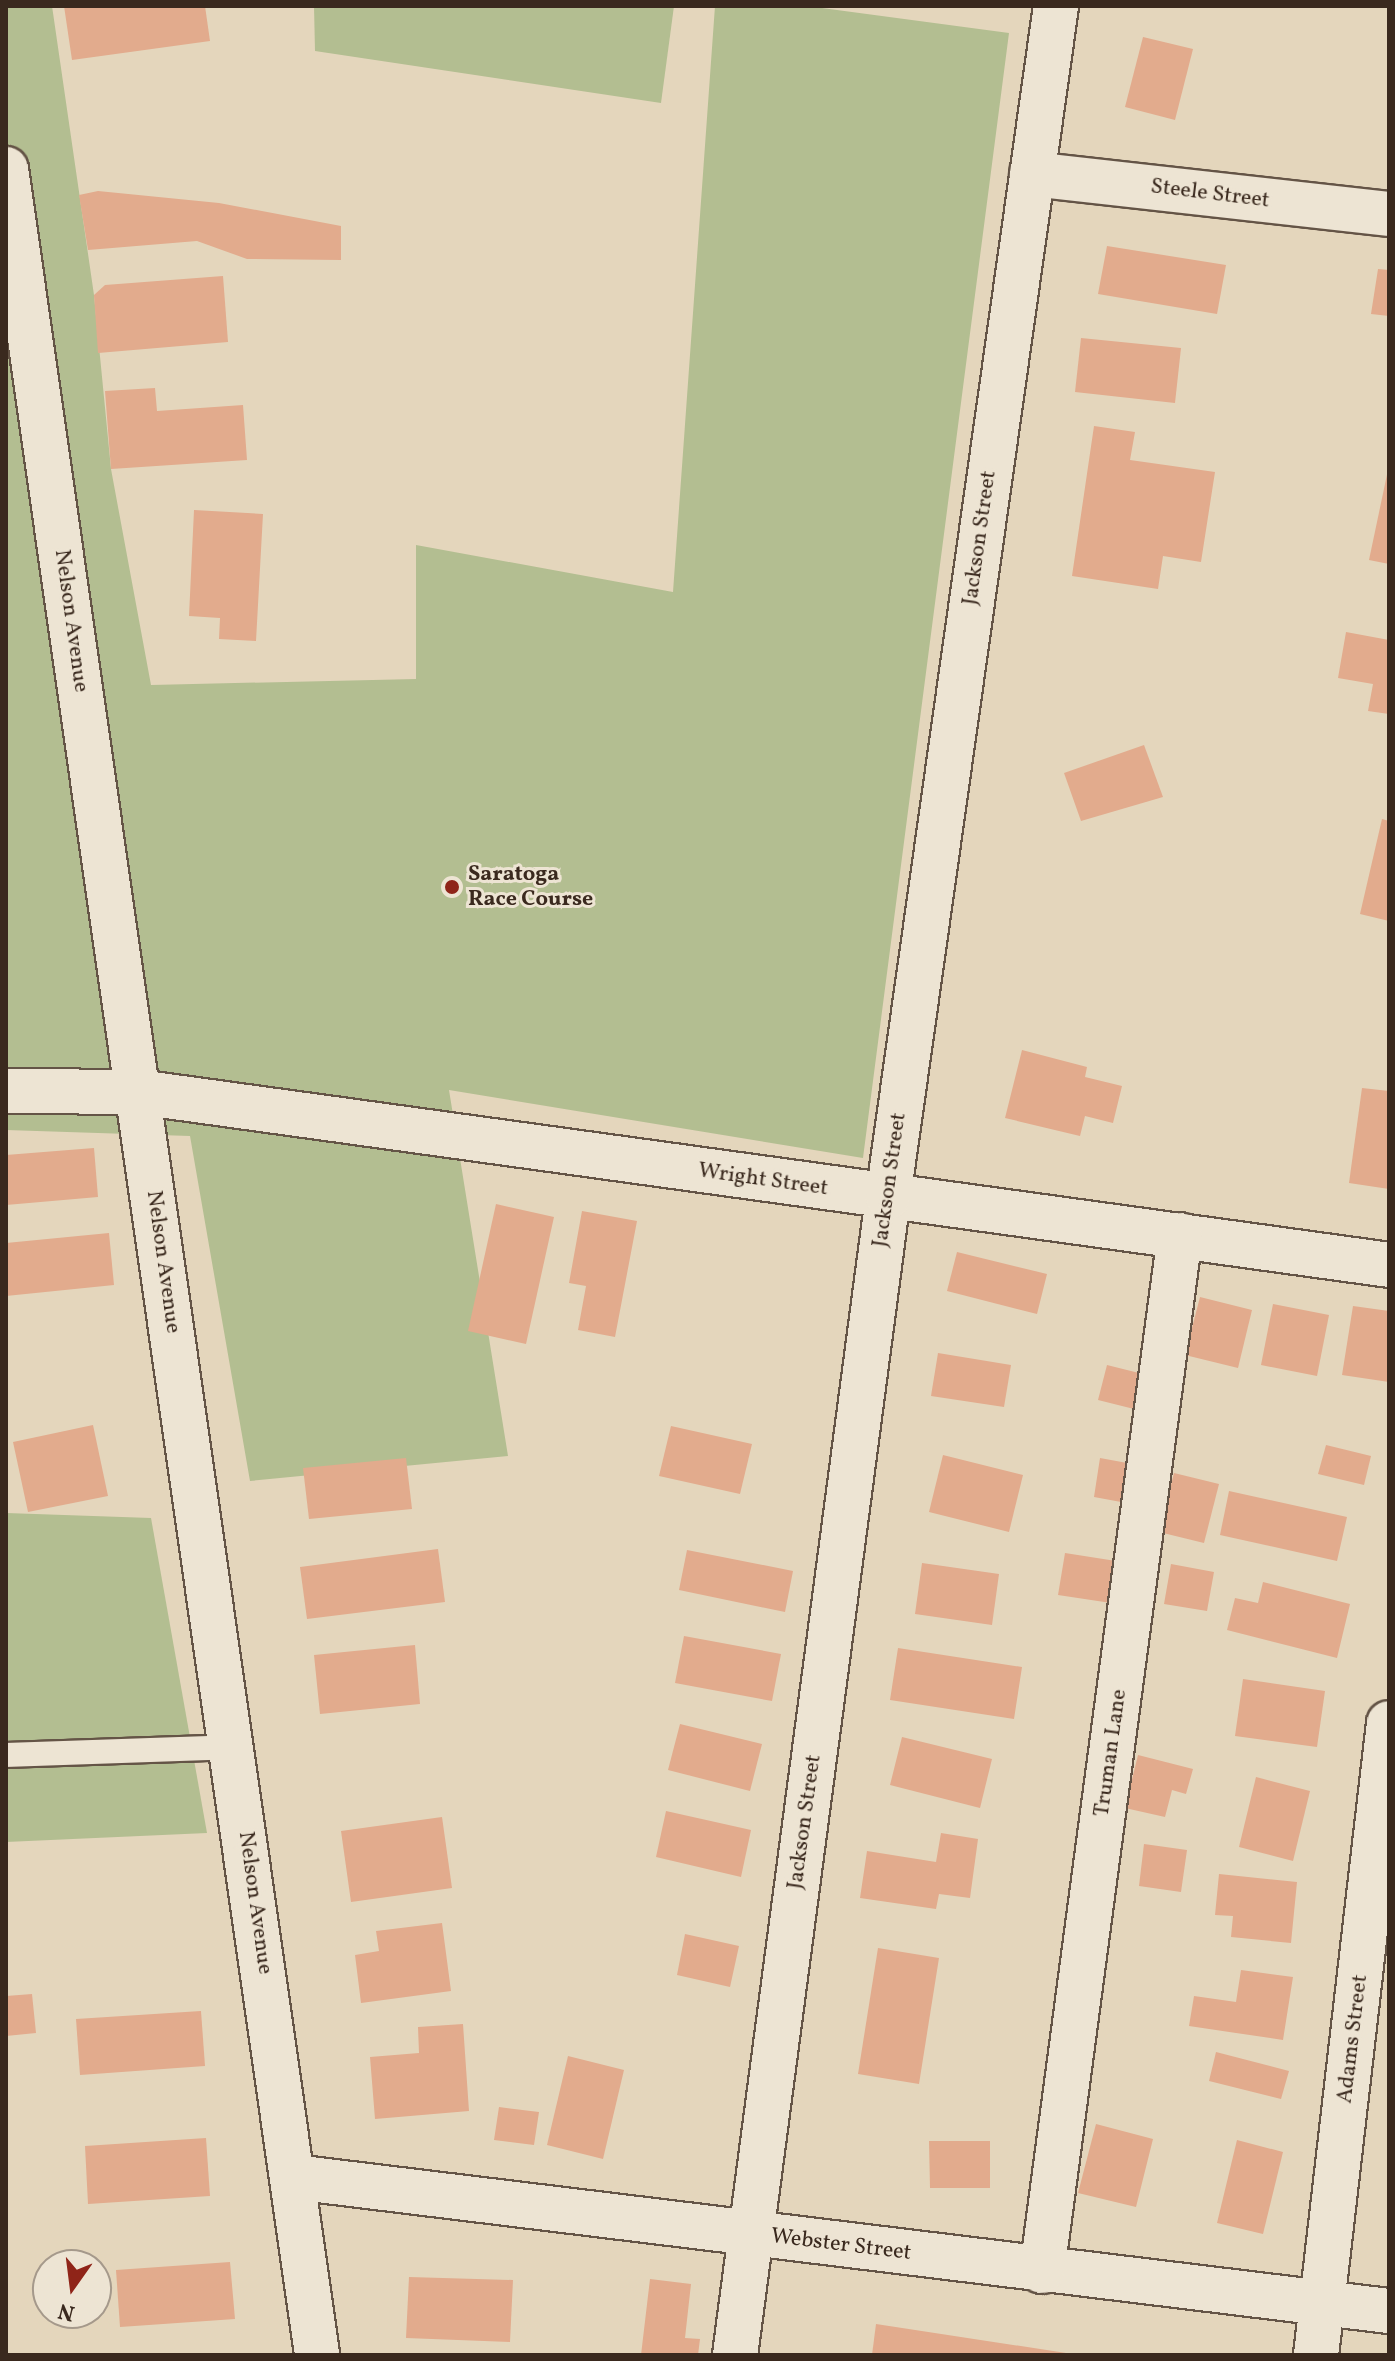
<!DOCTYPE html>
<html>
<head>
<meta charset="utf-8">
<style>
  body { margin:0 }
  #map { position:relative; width:1395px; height:2361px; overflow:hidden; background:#e4d6bc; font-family:Vollkorn,serif }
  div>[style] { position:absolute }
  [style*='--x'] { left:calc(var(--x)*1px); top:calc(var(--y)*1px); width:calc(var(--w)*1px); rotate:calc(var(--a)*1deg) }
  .green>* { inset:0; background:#b3be91 }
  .building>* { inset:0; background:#e2ab8d }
  .roads { filter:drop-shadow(2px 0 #645446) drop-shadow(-2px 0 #645446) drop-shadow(0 2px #645446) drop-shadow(0 -2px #645446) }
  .service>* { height:24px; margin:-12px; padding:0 12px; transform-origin:12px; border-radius:12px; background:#ede4d3 }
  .minor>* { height:44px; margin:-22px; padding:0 22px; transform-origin:22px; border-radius:22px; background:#ede4d3 }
  .tertiary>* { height:44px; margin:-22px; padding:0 22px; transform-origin:22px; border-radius:22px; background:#ede4d3 }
  .dots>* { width:22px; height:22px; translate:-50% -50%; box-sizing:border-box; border:4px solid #ede4d3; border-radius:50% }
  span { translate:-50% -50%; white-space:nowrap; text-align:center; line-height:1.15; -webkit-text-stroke:6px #ede4d3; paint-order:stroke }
  .street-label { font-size:22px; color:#3a291e }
  .poi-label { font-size:22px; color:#3a291e; font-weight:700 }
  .left { translate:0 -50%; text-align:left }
  .frame { position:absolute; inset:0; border:8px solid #3a291e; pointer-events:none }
  .north { position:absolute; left:32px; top:2249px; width:80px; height:80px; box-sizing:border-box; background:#ede4d3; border:2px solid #a5998b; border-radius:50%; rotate:194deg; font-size:22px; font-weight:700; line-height:32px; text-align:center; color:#3a291e }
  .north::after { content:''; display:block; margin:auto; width:28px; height:36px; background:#8f2418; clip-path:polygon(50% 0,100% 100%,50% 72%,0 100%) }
</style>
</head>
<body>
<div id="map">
  <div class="green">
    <i style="clip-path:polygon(6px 6px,52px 6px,94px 295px,111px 469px,151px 685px,416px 679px,416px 545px,673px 592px,715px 6px,807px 6px,1009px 33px,863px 1158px,449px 1090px,508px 1456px,250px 1481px,190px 1136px,6px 1130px)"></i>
    <i style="clip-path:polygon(314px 6px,674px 6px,661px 103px,315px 51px)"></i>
    <i style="clip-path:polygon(6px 1513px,151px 1518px,207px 1833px,6px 1842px)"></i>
  </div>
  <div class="building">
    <i style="clip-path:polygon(64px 6px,205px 6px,210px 41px,72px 60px)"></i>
    <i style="clip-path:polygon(1143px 37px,1193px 49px,1175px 120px,1125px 107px)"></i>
    <i style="clip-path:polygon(98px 191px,219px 203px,341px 226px,341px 260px,247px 259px,197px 241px,88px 250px,79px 195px)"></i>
    <i style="clip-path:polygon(1107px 246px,1226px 265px,1217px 314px,1098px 294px)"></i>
    <i style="clip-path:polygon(1378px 269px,1389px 270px,1389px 316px,1371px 314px)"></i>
    <i style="clip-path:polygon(223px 276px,228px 342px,98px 353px,94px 295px,105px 285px)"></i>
    <i style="clip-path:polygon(1081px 338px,1181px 348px,1175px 403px,1075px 392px)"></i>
    <i style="clip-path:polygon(155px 388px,157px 411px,243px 405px,247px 460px,111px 469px,105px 391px)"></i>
    <i style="clip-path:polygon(1094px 426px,1135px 432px,1130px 460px,1215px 472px,1201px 562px,1163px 556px,1158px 589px,1072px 576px)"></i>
    <i style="clip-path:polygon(1389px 465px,1389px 564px,1369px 560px)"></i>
    <i style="clip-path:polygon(194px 510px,263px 514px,256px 641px,219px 639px,220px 618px,189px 616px)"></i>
    <i style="clip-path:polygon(1346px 632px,1389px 640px,1389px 714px,1368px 711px,1373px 684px,1338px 678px)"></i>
    <i style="clip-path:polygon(1144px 745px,1163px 797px,1081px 821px,1064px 773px)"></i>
    <i style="clip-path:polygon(1382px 819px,1389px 821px,1389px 921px,1360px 914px)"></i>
    <i style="clip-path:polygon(1022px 1050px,1087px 1067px,1085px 1077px,1122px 1086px,1113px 1123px,1085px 1116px,1080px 1136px,1005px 1118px)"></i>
    <i style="clip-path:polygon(1362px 1088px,1389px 1091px,1389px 1189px,1349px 1183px)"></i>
    <i style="clip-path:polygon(94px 1148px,98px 1197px,6px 1205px,6px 1155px)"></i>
    <i style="clip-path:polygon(496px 1204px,554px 1217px,526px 1344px,468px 1331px)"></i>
    <i style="clip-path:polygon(582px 1211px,637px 1221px,615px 1337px,578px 1330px,586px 1286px,569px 1283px)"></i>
    <i style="clip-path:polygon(109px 1233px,114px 1285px,6px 1296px,6px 1243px)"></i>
    <i style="clip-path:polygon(957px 1252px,1047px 1274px,1037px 1314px,947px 1291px)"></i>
    <i style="clip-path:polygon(1200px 1297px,1252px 1310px,1238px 1368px,1185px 1355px)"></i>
    <i style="clip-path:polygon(1273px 1304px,1329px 1315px,1317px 1376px,1261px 1365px)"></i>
    <i style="clip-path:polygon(1353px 1306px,1389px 1311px,1389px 1382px,1342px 1375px)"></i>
    <i style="clip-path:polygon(938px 1353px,1011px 1365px,1004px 1407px,931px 1396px)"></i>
    <i style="clip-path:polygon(1107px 1365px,1147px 1375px,1138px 1410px,1098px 1400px)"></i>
    <i style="clip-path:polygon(93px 1425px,108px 1496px,28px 1512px,13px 1442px)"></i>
    <i style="clip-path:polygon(671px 1426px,752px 1444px,740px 1494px,659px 1476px)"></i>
    <i style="clip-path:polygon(1326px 1445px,1371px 1456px,1364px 1485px,1318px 1474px)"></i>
    <i style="clip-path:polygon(943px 1455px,1023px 1475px,1009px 1532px,929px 1512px)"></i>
    <i style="clip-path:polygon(406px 1458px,412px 1509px,309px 1519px,303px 1468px)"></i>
    <i style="clip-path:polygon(1100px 1458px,1138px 1465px,1132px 1504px,1094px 1497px)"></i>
    <i style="clip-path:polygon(1174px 1473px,1219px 1484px,1204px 1543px,1159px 1532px)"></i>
    <i style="clip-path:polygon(1229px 1491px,1347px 1517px,1337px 1561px,1220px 1535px)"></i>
    <i style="clip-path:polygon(438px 1549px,445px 1602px,307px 1619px,300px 1567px)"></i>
    <i style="clip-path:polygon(687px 1550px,793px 1571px,785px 1612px,679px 1590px)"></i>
    <i style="clip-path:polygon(1065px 1553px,1116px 1561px,1111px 1603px,1058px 1595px)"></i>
    <i style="clip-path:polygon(922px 1563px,999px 1574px,992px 1625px,915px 1614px)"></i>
    <i style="clip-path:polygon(1171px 1564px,1214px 1572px,1207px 1611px,1164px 1604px)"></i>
    <i style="clip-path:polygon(1263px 1582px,1350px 1604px,1337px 1658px,1227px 1630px,1235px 1598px,1258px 1603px)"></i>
    <i style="clip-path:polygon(684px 1636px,781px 1654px,772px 1701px,675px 1683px)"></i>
    <i style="clip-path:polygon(415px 1645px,420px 1704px,320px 1714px,314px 1655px)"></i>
    <i style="clip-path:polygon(898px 1648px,1022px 1667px,1014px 1719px,890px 1700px)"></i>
    <i style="clip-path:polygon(1243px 1679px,1325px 1691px,1317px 1747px,1235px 1736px)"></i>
    <i style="clip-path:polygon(680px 1724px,762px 1744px,750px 1791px,668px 1770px)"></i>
    <i style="clip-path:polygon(902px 1737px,992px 1759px,980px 1808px,890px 1785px)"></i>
    <i style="clip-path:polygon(1138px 1755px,1193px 1769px,1186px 1794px,1172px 1790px,1165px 1817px,1125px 1808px)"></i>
    <i style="clip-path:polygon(1256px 1777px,1310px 1791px,1293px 1861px,1239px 1847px)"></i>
    <i style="clip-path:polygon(666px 1811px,751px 1830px,741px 1877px,656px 1857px)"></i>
    <i style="clip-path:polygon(442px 1817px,452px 1888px,351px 1902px,341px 1831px)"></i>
    <i style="clip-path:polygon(941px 1833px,978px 1839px,970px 1898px,939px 1894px,936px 1909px,860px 1898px,867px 1851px,936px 1862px)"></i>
    <i style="clip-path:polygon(1144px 1844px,1187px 1850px,1181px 1892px,1139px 1886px)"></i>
    <i style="clip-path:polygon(1219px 1874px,1297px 1882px,1291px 1943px,1231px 1937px,1233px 1916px,1215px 1915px)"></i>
    <i style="clip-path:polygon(442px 1923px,451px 1991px,361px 2003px,355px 1955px,379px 1951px,376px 1931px)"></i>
    <i style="clip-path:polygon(685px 1934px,739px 1946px,730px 1987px,677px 1975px)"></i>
    <i style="clip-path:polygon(878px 1948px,939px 1958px,919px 2084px,858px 2074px)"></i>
    <i style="clip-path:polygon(1241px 1970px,1293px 1977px,1283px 2040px,1189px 2026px,1194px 1996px,1236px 2002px)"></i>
    <i style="clip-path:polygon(32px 1994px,36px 2033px,6px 2036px,6px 1996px)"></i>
    <i style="clip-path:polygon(201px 2011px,205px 2066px,80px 2075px,76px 2019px)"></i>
    <i style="clip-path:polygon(463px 2024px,469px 2111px,375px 2119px,370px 2057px,419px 2053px,418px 2027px)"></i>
    <i style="clip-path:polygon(1216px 2052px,1289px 2071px,1281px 2099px,1209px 2081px)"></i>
    <i style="clip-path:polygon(568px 2056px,624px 2070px,603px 2159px,547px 2145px)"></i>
    <i style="clip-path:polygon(499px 2107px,539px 2112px,534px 2145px,494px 2140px)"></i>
    <i style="clip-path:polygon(1096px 2124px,1153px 2139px,1136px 2207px,1078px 2193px)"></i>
    <i style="clip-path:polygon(206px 2138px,210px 2196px,88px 2204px,85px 2146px)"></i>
    <i style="clip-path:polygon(1237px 2140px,1283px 2152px,1263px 2234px,1217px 2223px)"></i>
    <i style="clip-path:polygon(929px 2141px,990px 2141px,990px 2188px,930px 2188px)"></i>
    <i style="clip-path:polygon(230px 2262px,235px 2319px,120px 2327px,116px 2270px)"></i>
    <i style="clip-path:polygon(409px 2277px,513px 2280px,510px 2342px,406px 2338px)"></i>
    <i style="clip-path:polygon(650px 2279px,691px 2284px,685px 2338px,700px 2339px,698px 2355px,641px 2355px)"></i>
    <i style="clip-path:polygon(876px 2324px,1066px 2353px,1066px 2355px,872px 2355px)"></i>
  </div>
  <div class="roads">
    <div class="service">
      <i style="--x:6;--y:1755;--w:227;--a:-2"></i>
    </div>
    <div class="minor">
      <i style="--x:1032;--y:174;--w:359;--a:6.4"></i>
      <i style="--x:6;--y:1091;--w:132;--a:0.4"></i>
      <i style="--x:138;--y:1092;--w:1263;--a:7.87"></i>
      <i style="--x:294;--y:2177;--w:1103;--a:6.98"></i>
      <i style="--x:1042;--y:2271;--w:1045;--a:-82.41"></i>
      <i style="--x:735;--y:2355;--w:1168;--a:-82.47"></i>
      <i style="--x:888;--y:1197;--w:1203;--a:-81.97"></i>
      <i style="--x:1316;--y:2355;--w:636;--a:-83.41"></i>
    </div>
    <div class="tertiary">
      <i style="--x:6;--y:169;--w:2208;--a:81.9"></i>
    </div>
  </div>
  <div class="dots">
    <i style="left:452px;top:887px;background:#8f2418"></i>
  </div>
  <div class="street-label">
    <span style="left:1210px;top:194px;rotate:7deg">Steele Street</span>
    <span style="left:980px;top:538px;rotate:-82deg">Jackson Street</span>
    <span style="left:71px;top:621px;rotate:82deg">Nelson Avenue</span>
    <span style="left:763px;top:1180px;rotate:8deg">Wright Street</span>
    <span style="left:890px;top:1180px;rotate:-82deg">Jackson Street</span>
    <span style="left:163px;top:1262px;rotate:82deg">Nelson Avenue</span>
    <span style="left:1111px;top:1753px;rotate:-82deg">Truman Lane</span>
    <span style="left:805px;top:1822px;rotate:-82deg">Jackson Street</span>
    <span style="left:255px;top:1903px;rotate:82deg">Nelson Avenue</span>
    <span style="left:1353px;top:2039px;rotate:-83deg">Adams Street</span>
    <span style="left:841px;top:2245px;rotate:7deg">Webster Street</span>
  </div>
  <div class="poi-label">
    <span class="left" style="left:468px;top:887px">Saratoga<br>Race Course</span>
  </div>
  <div class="frame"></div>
  <div class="north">N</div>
</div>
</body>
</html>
